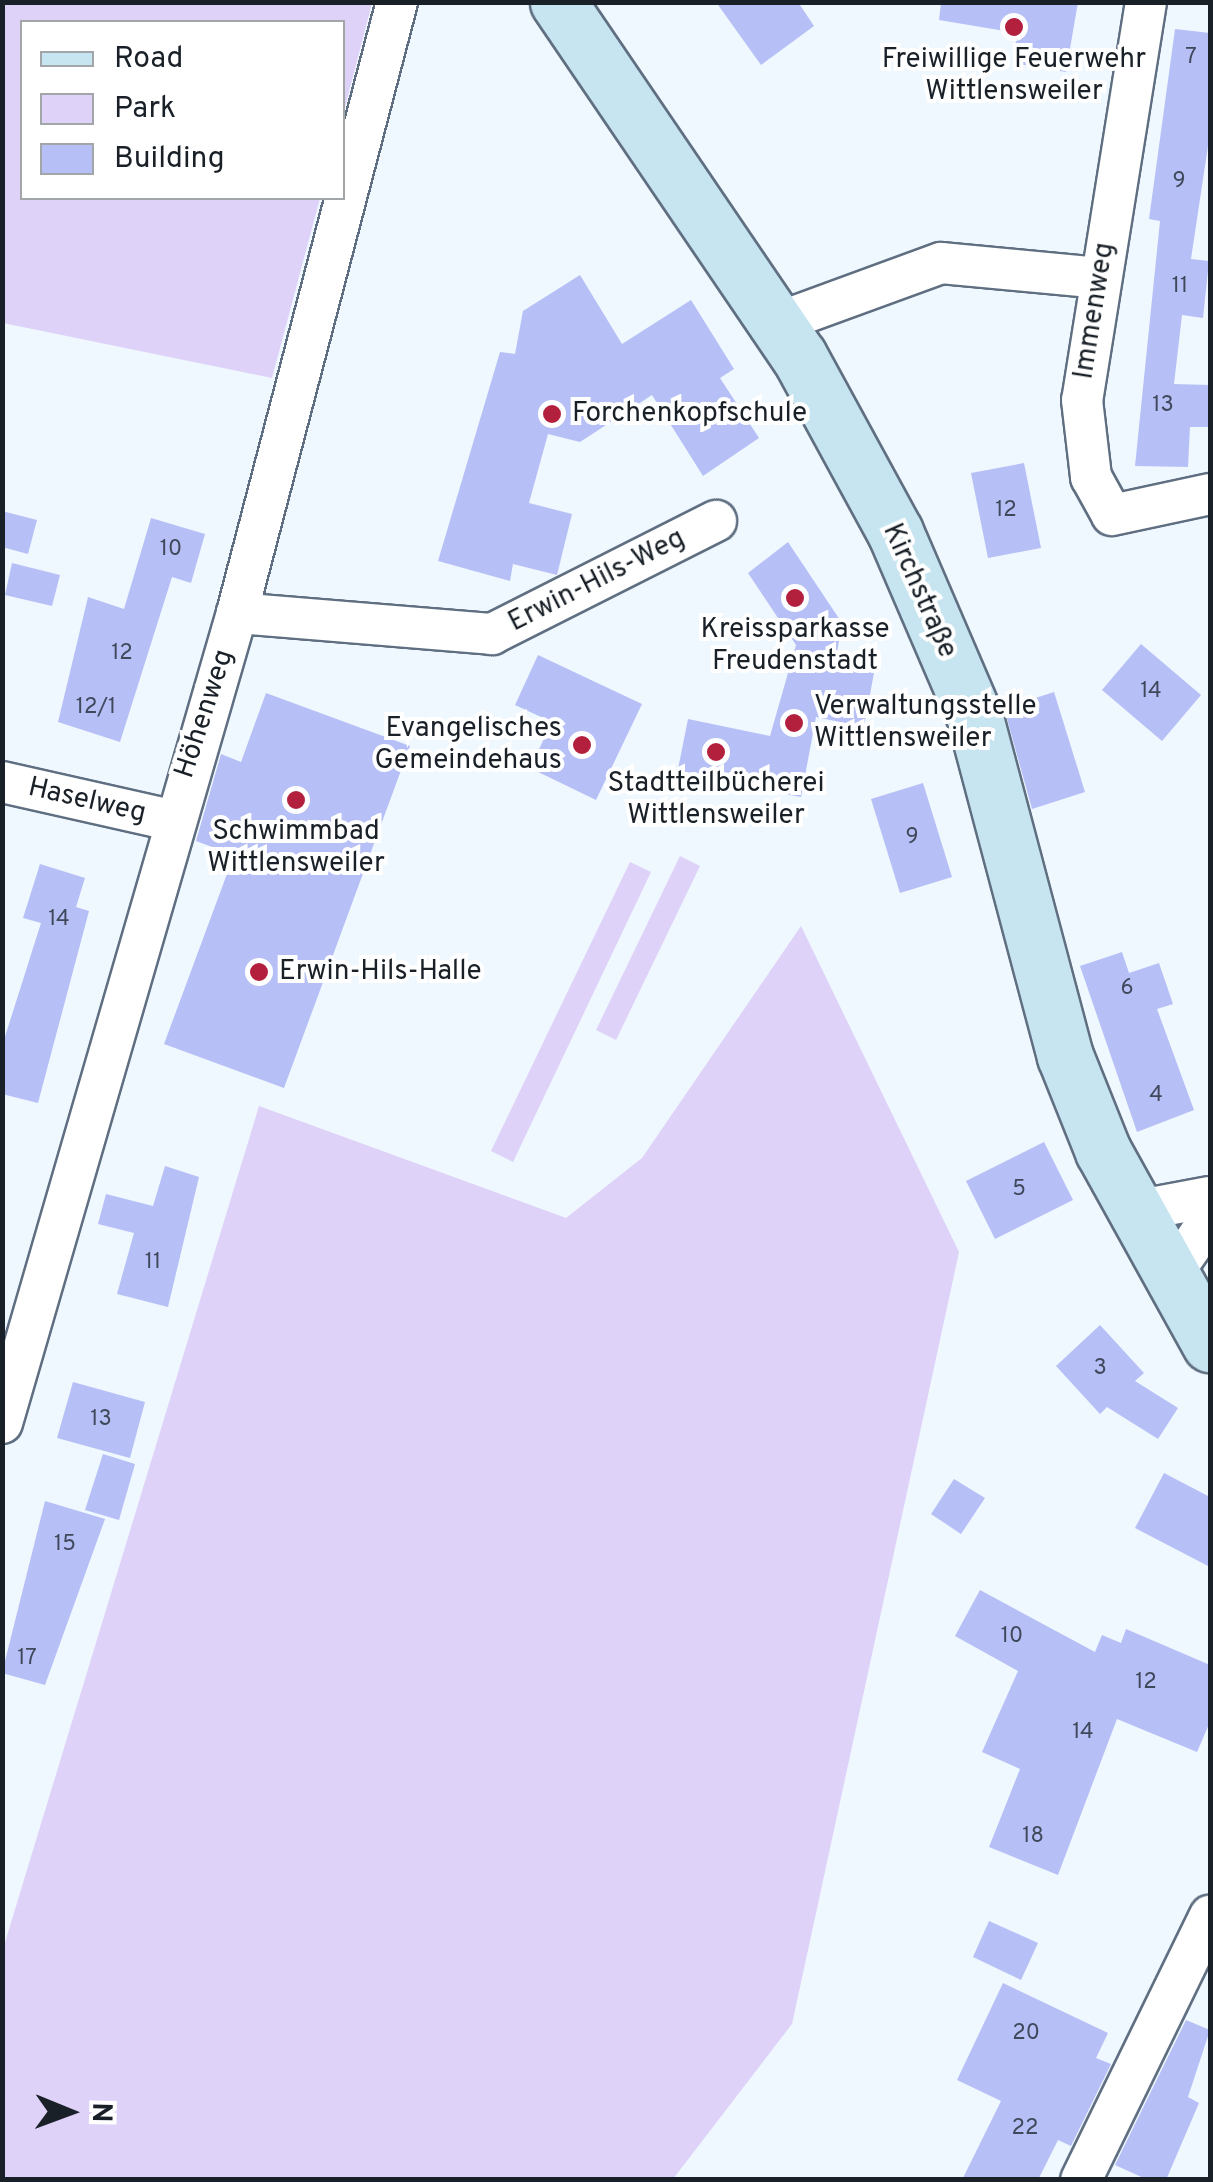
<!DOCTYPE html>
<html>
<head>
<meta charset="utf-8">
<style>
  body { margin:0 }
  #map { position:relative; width:1213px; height:2182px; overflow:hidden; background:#eff7ff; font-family:Overpass,sans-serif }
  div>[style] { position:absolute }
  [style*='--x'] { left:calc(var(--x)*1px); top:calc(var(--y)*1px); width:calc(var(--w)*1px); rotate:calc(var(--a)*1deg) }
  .green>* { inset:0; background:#dfd2f8 }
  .building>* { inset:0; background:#b7c0f6 }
  .roads { filter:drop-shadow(2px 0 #5f6f81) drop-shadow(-2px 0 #5f6f81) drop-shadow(0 2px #5f6f81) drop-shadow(0 -2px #5f6f81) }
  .street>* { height:40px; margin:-20px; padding:0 20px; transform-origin:20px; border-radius:20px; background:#fff }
  .secondary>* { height:55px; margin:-27.5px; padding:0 27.5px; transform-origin:27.5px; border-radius:27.5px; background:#c7e5f0 }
  .dots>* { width:28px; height:28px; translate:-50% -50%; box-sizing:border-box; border:5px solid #fff; border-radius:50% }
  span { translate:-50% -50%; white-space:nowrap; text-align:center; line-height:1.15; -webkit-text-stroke:8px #fff; paint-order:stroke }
  .number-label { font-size:22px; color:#40485b }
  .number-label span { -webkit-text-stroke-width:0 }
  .poi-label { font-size:28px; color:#192027 }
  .left { translate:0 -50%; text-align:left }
  .right { translate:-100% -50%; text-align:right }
  .street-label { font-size:28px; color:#192027 }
  .frame { position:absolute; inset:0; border:5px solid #192027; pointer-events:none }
  .legend { position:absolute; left:20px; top:20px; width:325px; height:180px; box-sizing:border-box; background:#fff; border:2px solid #a3a6a9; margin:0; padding:12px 18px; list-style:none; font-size:30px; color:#192027 }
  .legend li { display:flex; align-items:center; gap:20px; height:50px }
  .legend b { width:50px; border:2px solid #a3a6a9 }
  .north { position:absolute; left:20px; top:2062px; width:100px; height:100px; -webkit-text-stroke:8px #fff; paint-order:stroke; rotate:91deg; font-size:28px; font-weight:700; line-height:40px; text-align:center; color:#192027 }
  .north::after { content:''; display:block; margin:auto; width:35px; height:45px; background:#192027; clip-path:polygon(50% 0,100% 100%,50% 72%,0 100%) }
</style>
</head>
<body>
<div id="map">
  <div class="green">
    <i style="clip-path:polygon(2px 3px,372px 3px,343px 115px,342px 22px,22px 22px,22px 198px,320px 198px,272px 378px,3px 323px)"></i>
    <i style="clip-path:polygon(680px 856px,700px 866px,616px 1040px,596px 1030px)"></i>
    <i style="clip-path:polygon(630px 862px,651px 872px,513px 1162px,491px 1151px)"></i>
    <i style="clip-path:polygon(801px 926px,959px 1252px,792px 2024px,673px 2179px,3px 2179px,3px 1949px,259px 1106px,566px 1218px,642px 1158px)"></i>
  </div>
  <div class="building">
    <i style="clip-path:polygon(716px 2px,798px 2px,814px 26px,761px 65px)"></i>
    <i style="clip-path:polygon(941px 2px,1078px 2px,1066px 72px,1013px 63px,1017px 33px,939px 20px)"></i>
    <i style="clip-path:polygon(1175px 29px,1210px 33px,1208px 146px,1191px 259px,1209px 261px,1203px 318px,1182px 315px,1174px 384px,1210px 385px,1210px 427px,1190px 427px,1188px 467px,1135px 466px,1160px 221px,1149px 219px)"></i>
    <i style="clip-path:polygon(580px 275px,622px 344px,691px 300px,734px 369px,720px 378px,759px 438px,703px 476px,652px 395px,580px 442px,548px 434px,529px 503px,572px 514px,557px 575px,513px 564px,510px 581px,438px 561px,500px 352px,515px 354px,523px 311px)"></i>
    <i style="clip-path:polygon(1024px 463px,1041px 548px,988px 558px,971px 473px)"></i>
    <i style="clip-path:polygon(2px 511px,37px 520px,28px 554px,2px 547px)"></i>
    <i style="clip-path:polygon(151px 518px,205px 534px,191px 583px,172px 577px,120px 742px,58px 722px,88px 597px,124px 609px)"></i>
    <i style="clip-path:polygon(788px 542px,842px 623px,835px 665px,874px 673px,864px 727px,816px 717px,801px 797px,677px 774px,688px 719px,770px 736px,796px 645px,748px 573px)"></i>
    <i style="clip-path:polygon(12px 563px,60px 575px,52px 606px,5px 595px)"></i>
    <i style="clip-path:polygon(1141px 644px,1201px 695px,1162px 741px,1102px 690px)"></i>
    <i style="clip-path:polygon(538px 655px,642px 704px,596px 800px,530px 768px,552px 722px,515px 705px)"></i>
    <i style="clip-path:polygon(1054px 692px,1085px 792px,1032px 809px,1004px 708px)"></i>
    <i style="clip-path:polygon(266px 693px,410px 746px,284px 1088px,164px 1044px,234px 855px,196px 841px,221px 754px,241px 762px)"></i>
    <i style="clip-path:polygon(923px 783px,952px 877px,900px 893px,871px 799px)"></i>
    <i style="clip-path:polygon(40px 864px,85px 878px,76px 907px,89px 911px,38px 1103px,2px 1094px,2px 1046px,41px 923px,23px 918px)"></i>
    <i style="clip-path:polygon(1122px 952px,1129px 973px,1159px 963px,1173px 1004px,1157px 1009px,1194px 1110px,1137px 1132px,1080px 966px)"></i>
    <i style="clip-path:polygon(1044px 1142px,1073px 1200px,995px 1239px,966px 1181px)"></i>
    <i style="clip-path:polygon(165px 1166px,199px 1177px,168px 1307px,117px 1294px,134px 1233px,98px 1224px,106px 1194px,153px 1206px)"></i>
    <i style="clip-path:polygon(1100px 1325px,1144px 1373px,1135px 1381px,1178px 1408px,1158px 1439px,1107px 1407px,1100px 1414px,1056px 1366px)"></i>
    <i style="clip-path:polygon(73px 1382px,145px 1402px,130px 1458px,57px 1438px)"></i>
    <i style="clip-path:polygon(103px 1454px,135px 1464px,119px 1520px,85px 1510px)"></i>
    <i style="clip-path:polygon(1164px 1473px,1210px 1497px,1210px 1567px,1135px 1528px)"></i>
    <i style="clip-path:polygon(954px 1479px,985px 1498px,961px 1534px,931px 1514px)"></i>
    <i style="clip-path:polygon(45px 1501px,105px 1519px,45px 1685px,2px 1673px)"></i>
    <i style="clip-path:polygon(980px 1590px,1095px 1652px,1102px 1635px,1121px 1643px,1126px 1629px,1210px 1665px,1210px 1722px,1197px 1752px,1117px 1719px,1058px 1875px,989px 1847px,1020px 1769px,982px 1752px,1018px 1671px,955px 1636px)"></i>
    <i style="clip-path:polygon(989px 1921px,1038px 1943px,1021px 1980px,973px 1957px)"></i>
    <i style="clip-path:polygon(1003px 1983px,1108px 2033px,1096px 2058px,1111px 2064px,1071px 2146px,1058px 2140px,1038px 2180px,962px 2180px,1001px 2101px,957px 2080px)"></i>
    <i style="clip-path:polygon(1186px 2020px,1210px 2030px,1188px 2097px,1199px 2103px,1166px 2180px,1148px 2180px,1115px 2165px)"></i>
  </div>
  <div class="roads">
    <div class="street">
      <i style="--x:1146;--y:2;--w:403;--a:99.1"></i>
      <i style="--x:1082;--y:400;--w:78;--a:83.3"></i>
      <i style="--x:1091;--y:477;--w:43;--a:61.1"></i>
      <i style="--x:1112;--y:515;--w:100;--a:-12.1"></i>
      <i style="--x:777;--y:323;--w:175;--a:-20.1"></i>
      <i style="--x:941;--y:263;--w:159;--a:5.4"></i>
      <i style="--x:237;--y:613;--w:256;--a:4.7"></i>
      <i style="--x:492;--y:634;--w:251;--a:-26.8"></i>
      <i style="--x:2;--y:782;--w:173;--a:12.7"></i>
      <i style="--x:1135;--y:1211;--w:76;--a:-10.6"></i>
      <i style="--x:1170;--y:1277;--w:70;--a:-55.4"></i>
      <i style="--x:2;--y:1423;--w:843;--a:-73.82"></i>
      <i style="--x:237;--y:613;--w:632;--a:-75.33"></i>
      <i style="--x:1081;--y:2180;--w:294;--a:-64"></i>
    </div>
    <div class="secondary">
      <i style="--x:558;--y:2;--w:428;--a:55.8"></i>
      <i style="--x:799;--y:356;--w:200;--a:61.4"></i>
      <i style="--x:895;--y:532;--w:202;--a:66.7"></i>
      <i style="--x:975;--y:718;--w:350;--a:75.1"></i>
      <i style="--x:1065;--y:1056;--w:102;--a:68.2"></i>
      <i style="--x:1103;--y:1151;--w:221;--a:61"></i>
    </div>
  </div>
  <div class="dots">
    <i style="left:1014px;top:27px;background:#b3203e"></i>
    <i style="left:552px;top:414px;background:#b3203e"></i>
    <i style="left:795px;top:598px;background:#b3203e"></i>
    <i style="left:794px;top:723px;background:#b3203e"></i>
    <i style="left:582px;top:745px;background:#b3203e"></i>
    <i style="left:716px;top:752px;background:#b3203e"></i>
    <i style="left:296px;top:800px;background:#b3203e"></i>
    <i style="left:259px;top:972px;background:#b3203e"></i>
  </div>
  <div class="number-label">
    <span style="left:1191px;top:58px">7</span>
    <span style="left:1179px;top:182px">9</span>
    <span style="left:1180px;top:287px">11</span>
    <span style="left:1163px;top:406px">13</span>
    <span style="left:1006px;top:511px">12</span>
    <span style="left:171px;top:550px">10</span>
    <span style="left:122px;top:654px">12</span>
    <span style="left:1151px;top:692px">14</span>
    <span style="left:96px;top:708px">12/1</span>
    <span style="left:912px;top:838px">9</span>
    <span style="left:59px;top:920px">14</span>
    <span style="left:1127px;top:989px">6</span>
    <span style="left:1156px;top:1096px">4</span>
    <span style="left:1019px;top:1190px">5</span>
    <span style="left:153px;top:1263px">11</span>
    <span style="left:1100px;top:1369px">3</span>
    <span style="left:101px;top:1420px">13</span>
    <span style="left:65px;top:1545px">15</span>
    <span style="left:1012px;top:1637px">10</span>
    <span style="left:27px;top:1659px">17</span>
    <span style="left:1146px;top:1683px">12</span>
    <span style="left:1083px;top:1733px">14</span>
    <span style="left:1033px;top:1837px">18</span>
    <span style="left:1026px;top:2034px">20</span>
    <span style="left:1025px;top:2129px">22</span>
  </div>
  <div class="poi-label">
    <span style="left:1014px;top:76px">Freiwillige Feuerwehr<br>Wittlensweiler</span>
    <span class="left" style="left:572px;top:414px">Forchenkopfschule</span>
    <span style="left:795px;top:646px">Kreissparkasse<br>Freudenstadt</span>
    <span class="left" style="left:814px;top:723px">Verwaltungsstelle<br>Wittlensweiler</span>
    <span class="right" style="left:562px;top:745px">Evangelisches<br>Gemeindehaus</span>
    <span style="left:716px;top:800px">Stadtteilbücherei<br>Wittlensweiler</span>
    <span style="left:296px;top:848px">Schwimmbad<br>Wittlensweiler</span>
    <span class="left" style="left:279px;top:972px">Erwin-Hils-Halle</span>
  </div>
  <div class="street-label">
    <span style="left:1095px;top:311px;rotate:-81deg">Immenweg</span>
    <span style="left:597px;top:581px;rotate:-27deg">Erwin-Hils-Weg</span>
    <span style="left:919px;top:591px;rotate:66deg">Kirchstraße</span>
    <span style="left:205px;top:714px;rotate:-72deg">Höhenweg</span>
    <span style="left:87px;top:801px;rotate:13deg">Haselweg</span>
  </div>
  <div class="frame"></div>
  <ul class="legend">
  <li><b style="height:12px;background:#c7e5f0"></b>Road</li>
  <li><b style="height:28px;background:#dfd2f8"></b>Park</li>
  <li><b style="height:28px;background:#b7c0f6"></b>Building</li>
  </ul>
  <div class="north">N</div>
</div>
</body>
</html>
